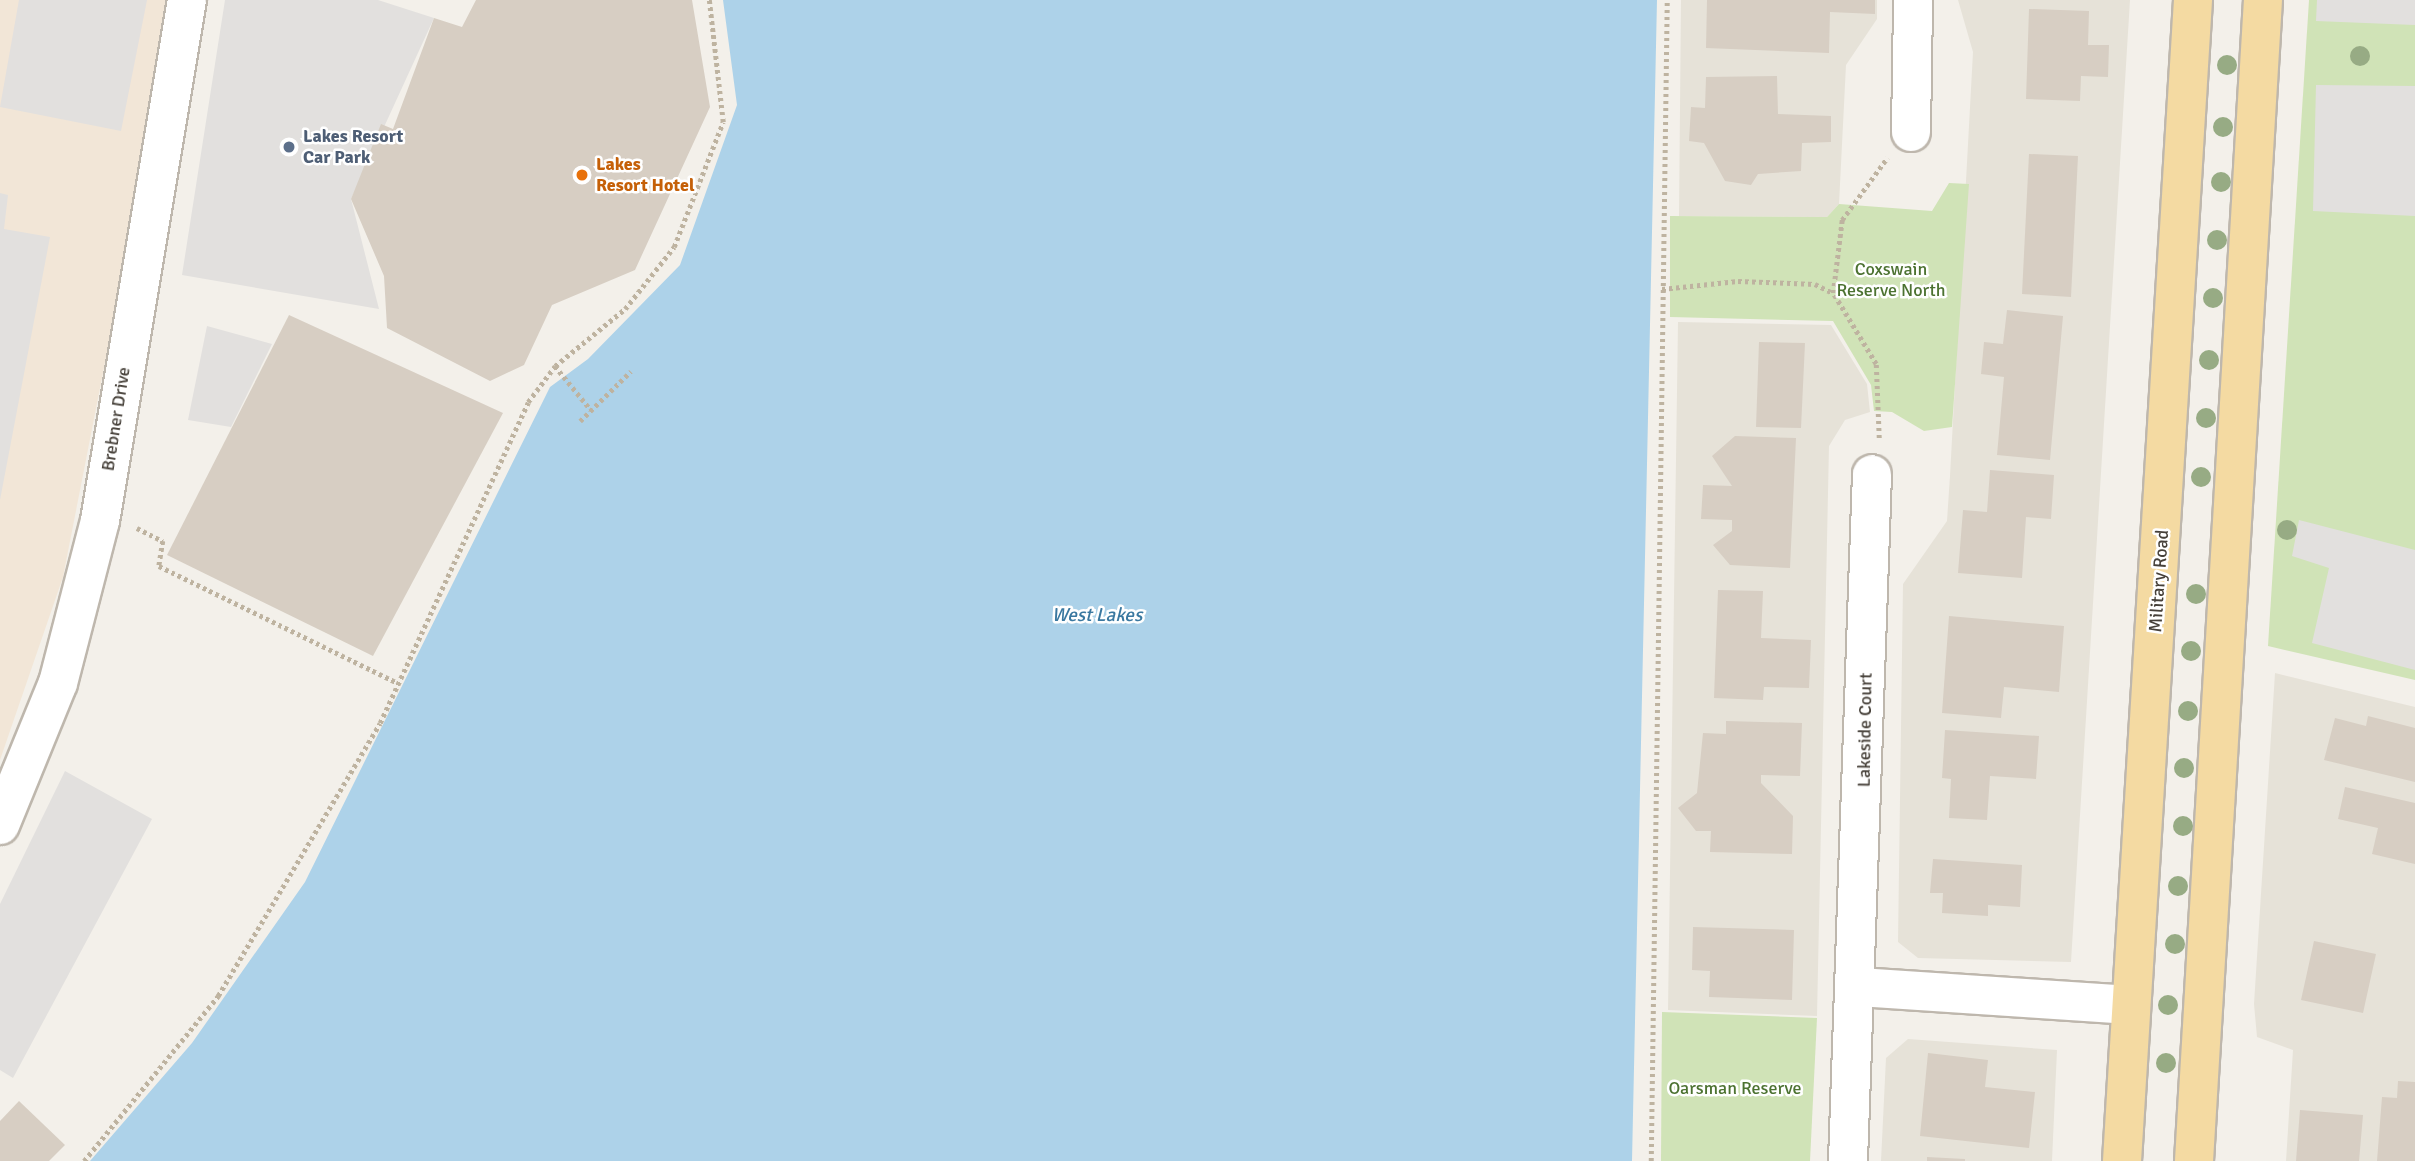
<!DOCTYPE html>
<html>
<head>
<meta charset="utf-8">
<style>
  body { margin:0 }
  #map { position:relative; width:2415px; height:1161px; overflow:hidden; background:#f3f0ea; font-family:Signika,sans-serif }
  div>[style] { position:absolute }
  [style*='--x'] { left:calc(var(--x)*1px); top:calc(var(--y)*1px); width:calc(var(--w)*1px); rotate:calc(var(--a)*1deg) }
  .residential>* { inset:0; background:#e6e2d8 }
  .commercial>* { inset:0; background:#f2e6d7 }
  .green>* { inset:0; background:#d0e3b7 }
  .parking>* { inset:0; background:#e2e0de }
  .water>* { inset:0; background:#add2e9 }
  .building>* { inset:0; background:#d7cec3 }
  .path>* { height:4.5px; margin-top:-2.25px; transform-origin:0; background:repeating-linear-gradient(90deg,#beb3a0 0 3.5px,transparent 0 7px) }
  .roads { filter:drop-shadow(2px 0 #beb7ad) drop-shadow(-2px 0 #beb7ad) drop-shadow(0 2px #beb7ad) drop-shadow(0 -2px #beb7ad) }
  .minor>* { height:38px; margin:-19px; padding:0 19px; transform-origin:19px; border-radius:19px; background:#fff }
  .major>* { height:38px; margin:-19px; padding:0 19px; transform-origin:19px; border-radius:19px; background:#f4daa2 }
  .trees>* { width:20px; height:20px; margin:-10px; border-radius:50%; background:#97ab84 }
  .dots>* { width:19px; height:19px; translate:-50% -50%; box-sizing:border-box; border:4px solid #fff; border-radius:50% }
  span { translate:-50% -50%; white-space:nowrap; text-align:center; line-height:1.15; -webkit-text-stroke:5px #fff; paint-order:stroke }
  .service-label { font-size:18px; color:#4e5e75; font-weight:700 }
  .left { translate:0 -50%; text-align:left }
  .food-label { font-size:18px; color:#c56008; font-weight:700 }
  .park-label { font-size:18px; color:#4c7231 }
  .street-label { font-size:18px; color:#464039 }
  .water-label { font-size:19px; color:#3a78a0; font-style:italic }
</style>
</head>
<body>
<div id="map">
  <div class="residential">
    <i style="clip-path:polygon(1681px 0,1877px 0,1877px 19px,1846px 65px,1839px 204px,1827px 217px,1679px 216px)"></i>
    <i style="clip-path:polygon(1958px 0,2130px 0,2071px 962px,1918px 958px,1898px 942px,1903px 584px,1947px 521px,1950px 476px,1973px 52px)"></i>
    <i style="clip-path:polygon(1678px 322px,1831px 325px,1867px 384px,1870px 412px,1845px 420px,1829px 446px,1817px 1016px,1668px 1010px)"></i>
    <i style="clip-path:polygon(2275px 673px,2415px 707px,2415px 1161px,2286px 1161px,2293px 1050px,2257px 1037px,2254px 1004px)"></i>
    <i style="clip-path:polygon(1908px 1039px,2057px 1050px,2052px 1161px,1881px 1161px,1886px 1058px)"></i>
  </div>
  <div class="commercial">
    <i style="clip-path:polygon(0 0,176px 0,63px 577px,0 760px)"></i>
  </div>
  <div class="green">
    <i style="clip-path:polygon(2309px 0,2415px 0,2415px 680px,2268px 646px)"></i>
    <i style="clip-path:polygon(1949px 183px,1969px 184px,1952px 427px,1924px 431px,1892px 412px,1874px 411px,1871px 385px,1833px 321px,1670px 317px,1670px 216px,1827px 217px,1839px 204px,1932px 211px)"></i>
    <i style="clip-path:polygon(1662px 1012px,1817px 1018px,1810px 1161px,1661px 1161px)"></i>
  </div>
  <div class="parking">
    <i style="clip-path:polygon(19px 0,147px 0,121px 131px,0 107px)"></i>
    <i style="clip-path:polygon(225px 0,378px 0,434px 18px,351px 199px,379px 309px,182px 275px)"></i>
    <i style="clip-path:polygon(2317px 0,2415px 0,2415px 25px,2316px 21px)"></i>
    <i style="clip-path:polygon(2316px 85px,2415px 86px,2415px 216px,2313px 211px)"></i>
    <i style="clip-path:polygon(0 193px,8px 195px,4px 229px,50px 237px,0 500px)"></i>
    <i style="clip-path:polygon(207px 326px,272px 344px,231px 427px,188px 420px)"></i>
    <i style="clip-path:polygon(2299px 520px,2415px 550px,2415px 670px,2312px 643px,2329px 568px,2292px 556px)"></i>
    <i style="clip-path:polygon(65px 771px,152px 819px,13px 1078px,0 1070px,0 904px)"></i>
  </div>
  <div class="water">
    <i style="clip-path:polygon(723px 0,1657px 0,1632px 1161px,90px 1161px,192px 1043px,305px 882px,550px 387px,588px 359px,680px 265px,737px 105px)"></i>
  </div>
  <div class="building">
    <i style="clip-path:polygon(476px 0,692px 0,710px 107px,635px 270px,552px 305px,524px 365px,490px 381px,387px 328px,384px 276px,351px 199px,381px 124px,393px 129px,434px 18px,462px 27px)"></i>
    <i style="clip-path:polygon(1707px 0,1875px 0,1875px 14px,1830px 12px,1829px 53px,1706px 48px)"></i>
    <i style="clip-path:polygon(2029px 9px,2089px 11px,2088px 45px,2109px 45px,2108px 77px,2081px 76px,2080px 101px,2026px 99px)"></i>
    <i style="clip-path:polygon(1777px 76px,1778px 114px,1831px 116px,1831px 142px,1802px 143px,1801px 171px,1758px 174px,1751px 185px,1725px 181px,1704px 143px,1689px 141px,1691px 107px,1705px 108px,1706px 77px)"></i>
    <i style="clip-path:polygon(2029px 154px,2078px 156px,2071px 297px,2022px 294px)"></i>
    <i style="clip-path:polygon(2007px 310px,2063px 316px,2050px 460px,1997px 455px,2004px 377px,1981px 374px,1984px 342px,2003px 344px)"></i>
    <i style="clip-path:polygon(289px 315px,503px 413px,373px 656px,167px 555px)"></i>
    <i style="clip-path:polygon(1759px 342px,1805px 343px,1801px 428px,1756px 427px)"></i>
    <i style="clip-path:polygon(1735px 436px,1796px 438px,1790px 568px,1730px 565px,1713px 545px,1732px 531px,1732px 520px,1701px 519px,1703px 485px,1732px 486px,1712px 456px)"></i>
    <i style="clip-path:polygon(1990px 470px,2054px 475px,2051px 519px,2026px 517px,2022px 578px,1958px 573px,1963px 510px,1987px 512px)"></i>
    <i style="clip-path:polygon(1718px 590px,1763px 591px,1761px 638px,1811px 640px,1809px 688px,1764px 687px,1763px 700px,1714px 698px)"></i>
    <i style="clip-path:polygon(1949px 616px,2064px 626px,2059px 692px,2004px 687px,2001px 718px,1942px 713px)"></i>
    <i style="clip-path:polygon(2368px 716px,2415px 728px,2415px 782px,2324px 760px,2335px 718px,2366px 726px)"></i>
    <i style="clip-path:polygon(1726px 721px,1802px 723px,1800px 776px,1761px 775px,1761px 783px,1793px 816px,1792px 854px,1710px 852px,1711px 831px,1696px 831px,1678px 808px,1697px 793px,1703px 733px,1726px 734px)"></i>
    <i style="clip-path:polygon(1945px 730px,2039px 736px,2036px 779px,1990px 776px,1987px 820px,1949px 818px,1951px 779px,1942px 778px)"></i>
    <i style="clip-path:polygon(2345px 787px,2415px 803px,2415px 864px,2372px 854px,2378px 828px,2338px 819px)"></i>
    <i style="clip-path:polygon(1933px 859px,2022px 865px,2020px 907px,1988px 905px,1988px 916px,1942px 913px,1943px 893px,1930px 893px)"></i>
    <i style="clip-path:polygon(1693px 927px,1794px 930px,1792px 1000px,1709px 997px,1710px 971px,1692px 970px)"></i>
    <i style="clip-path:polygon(2314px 941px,2376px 954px,2363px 1013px,2301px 1000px)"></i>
    <i style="clip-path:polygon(1928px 1053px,1988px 1060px,1985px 1087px,2035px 1092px,2029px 1148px,1920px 1136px)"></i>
    <i style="clip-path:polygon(2398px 1081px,2415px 1082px,2415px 1161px,2377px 1161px,2382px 1097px,2397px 1098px)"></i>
    <i style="clip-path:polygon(19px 1101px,65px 1145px,49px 1161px,0 1161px,0 1121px)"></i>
    <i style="clip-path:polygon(2300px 1110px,2363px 1115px,2359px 1161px,2296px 1161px)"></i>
    <i style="clip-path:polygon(1927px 1157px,1965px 1159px,1965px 1161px,1927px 1161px)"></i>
  </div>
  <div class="path">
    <i style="--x:1662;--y:289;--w:76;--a:-6"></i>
    <i style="--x:1738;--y:281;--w:77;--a:2.2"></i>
    <i style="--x:1815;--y:284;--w:20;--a:27"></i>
    <i style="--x:555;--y:366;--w:57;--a:50.7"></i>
    <i style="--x:580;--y:421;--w:71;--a:-44.4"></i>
    <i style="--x:1879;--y:438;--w:74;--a:-92.3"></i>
    <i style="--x:1876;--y:364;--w:83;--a:-121.2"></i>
    <i style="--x:1833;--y:293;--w:74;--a:-83"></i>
    <i style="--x:1842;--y:220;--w:77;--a:-54"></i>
    <i style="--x:137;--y:528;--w:29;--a:27"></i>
    <i style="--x:163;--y:541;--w:25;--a:99"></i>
    <i style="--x:159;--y:566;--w:266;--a:26.1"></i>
    <i style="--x:84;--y:1161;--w:213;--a:-50.9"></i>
    <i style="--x:218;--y:996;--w:317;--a:-59.3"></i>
    <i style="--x:380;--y:723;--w:353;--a:-65.2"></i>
    <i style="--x:528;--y:402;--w:45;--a:-53.1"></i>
    <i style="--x:555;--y:366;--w:90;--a:-39.2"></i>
    <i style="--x:625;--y:309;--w:79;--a:-51.7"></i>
    <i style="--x:674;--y:247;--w:134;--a:-68.6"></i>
    <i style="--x:723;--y:122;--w:123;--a:-96.5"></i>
    <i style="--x:1651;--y:1161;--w:1161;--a:-89.21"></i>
  </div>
  <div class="roads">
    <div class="minor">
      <i style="--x:1911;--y:132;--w:132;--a:-89.1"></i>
      <i style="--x:0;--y:825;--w:153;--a:-67.8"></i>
      <i style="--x:58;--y:683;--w:167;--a:-75.5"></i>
      <i style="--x:100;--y:521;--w:528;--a:-80.52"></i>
      <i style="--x:1859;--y:987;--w:272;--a:3.8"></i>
      <i style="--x:1848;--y:1161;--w:687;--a:-88"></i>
    </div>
    <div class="major">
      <i style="--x:2122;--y:1161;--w:1163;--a:-86.5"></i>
      <i style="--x:2194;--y:1161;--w:1163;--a:-86.6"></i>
    </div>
  </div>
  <div class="trees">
    <i style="left:2360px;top:56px"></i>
    <i style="left:2227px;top:65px"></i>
    <i style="left:2223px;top:127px"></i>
    <i style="left:2221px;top:182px"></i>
    <i style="left:2217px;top:240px"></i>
    <i style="left:2213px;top:298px"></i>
    <i style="left:2209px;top:360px"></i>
    <i style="left:2206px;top:418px"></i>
    <i style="left:2201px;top:477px"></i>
    <i style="left:2287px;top:530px"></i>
    <i style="left:2196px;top:594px"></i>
    <i style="left:2191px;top:651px"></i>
    <i style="left:2188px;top:711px"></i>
    <i style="left:2184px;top:768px"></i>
    <i style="left:2183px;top:826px"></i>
    <i style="left:2178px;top:886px"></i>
    <i style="left:2175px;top:944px"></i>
    <i style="left:2168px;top:1005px"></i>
    <i style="left:2166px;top:1063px"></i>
  </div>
  <div class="dots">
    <i style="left:289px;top:147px;background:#5c6f8a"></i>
    <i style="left:582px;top:175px;background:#e8710a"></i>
  </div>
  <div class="service-label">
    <span class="left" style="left:303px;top:147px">Lakes Resort<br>Car Park</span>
  </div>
  <div class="food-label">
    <span class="left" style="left:596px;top:175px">Lakes<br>Resort Hotel</span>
  </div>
  <div class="park-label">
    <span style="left:1891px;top:280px">Coxswain<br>Reserve North</span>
    <span style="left:1735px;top:1088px">Oarsman Reserve</span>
  </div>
  <div class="street-label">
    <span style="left:116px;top:419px;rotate:-81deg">Brebner Drive</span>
    <span style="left:2159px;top:581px;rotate:-86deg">Military Road</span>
    <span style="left:1865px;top:730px;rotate:-89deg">Lakeside Court</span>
  </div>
  <div class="water-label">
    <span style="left:1097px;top:616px">West Lakes</span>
  </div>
</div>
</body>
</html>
